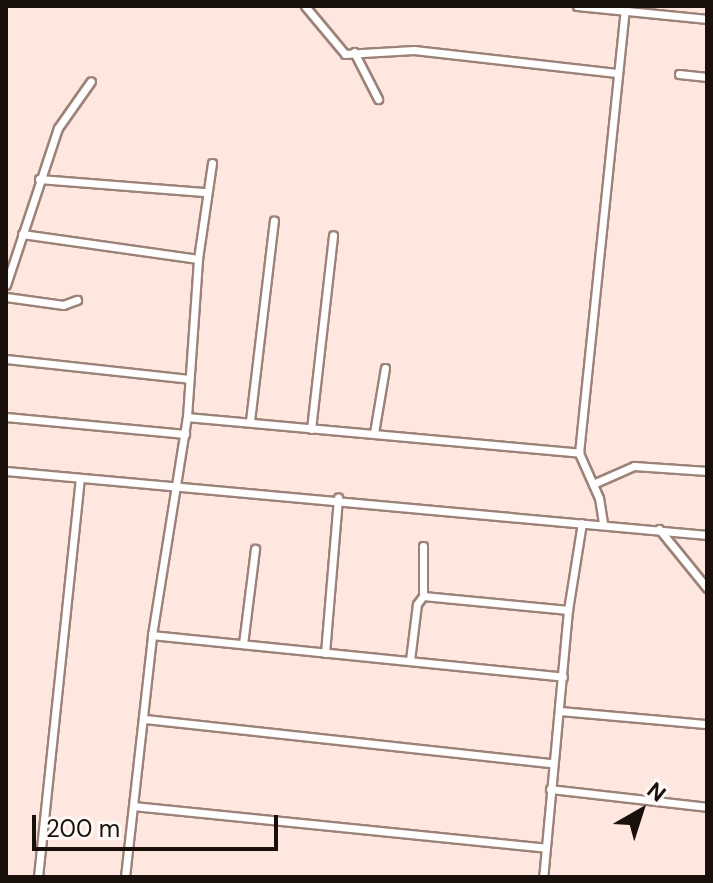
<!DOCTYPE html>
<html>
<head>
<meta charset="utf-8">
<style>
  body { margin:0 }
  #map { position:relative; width:713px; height:883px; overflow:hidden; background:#fee7de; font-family:"DM Sans",sans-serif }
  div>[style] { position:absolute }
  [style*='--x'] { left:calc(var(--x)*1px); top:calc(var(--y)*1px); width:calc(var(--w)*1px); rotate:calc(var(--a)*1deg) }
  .roads { filter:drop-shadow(2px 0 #9c8278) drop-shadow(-2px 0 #9c8278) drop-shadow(0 2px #9c8278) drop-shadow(0 -2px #9c8278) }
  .minor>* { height:7px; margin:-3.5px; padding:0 3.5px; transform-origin:3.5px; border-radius:3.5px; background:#fff }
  span { translate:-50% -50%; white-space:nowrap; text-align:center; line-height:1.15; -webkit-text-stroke:7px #fef8f6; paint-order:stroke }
  .frame { position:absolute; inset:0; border:8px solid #19100c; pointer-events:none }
  .north { position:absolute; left:601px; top:771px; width:80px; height:80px; -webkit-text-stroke:6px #fef8f6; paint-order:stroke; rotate:39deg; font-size:22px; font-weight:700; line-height:32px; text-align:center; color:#19100c }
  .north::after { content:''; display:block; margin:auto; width:28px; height:36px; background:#19100c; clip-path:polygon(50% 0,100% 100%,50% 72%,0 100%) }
  .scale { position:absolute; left:32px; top:815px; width:246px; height:36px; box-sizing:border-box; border:4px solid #19100c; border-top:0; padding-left:10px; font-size:24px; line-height:28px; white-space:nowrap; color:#19100c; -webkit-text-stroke:6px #fef8f6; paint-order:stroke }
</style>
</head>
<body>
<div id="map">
  <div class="roads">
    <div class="minor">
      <i style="--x:305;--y:6;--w:62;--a:50.2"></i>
      <i style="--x:345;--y:54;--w:69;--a:-3.3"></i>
      <i style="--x:414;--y:50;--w:204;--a:6.5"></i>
      <i style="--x:577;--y:6;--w:131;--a:5.7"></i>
      <i style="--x:354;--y:52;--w:53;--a:62.9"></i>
      <i style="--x:679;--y:74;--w:28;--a:6"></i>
      <i style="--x:39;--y:179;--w:168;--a:4.5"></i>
      <i style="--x:22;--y:234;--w:178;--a:8.1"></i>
      <i style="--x:6;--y:285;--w:165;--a:-71.7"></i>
      <i style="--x:58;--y:128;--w:57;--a:-54.9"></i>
      <i style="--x:6;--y:297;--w:58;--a:8"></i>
      <i style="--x:63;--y:305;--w:15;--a:-20"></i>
      <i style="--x:6;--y:359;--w:184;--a:6.2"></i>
      <i style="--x:6;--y:417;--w:180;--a:5.4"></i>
      <i style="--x:187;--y:417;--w:158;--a:-86"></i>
      <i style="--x:198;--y:259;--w:97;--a:-81.7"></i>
      <i style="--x:250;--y:421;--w:202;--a:-83.2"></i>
      <i style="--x:311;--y:429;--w:195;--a:-83.5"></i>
      <i style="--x:374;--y:433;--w:66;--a:-80.4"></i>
      <i style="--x:6;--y:471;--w:704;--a:5.22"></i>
      <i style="--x:593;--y:484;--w:45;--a:-23.7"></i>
      <i style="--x:634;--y:466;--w:73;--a:3.9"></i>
      <i style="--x:603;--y:523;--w:25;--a:-99"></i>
      <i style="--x:599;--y:498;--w:49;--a:-114"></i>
      <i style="--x:579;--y:453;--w:449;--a:-84.1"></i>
      <i style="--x:659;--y:529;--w:76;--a:50.9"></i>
      <i style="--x:423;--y:596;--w:50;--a:-90"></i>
      <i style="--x:568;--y:610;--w:88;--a:-80.9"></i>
      <i style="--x:152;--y:635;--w:413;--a:5.8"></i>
      <i style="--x:243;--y:644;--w:96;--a:-82.8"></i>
      <i style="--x:325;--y:653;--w:156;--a:-85.2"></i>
      <i style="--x:410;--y:660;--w:56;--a:-82.9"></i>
      <i style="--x:417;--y:604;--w:10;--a:-53"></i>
      <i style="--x:423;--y:596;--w:146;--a:5.5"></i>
      <i style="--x:568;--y:610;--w:268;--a:95.3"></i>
      <i style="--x:560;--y:711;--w:148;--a:5.1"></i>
      <i style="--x:145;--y:719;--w:409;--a:6.2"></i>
      <i style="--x:550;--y:789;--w:158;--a:6.5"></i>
      <i style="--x:134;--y:806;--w:413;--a:5.8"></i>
      <i style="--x:38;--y:877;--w:401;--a:-84"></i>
      <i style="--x:125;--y:877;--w:244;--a:-83.6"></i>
      <i style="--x:152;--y:635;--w:221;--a:-80.9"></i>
      <i style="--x:187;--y:417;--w:394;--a:5.2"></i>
    </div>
  </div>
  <div class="frame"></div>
  <div class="north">N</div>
  <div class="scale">200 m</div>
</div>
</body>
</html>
